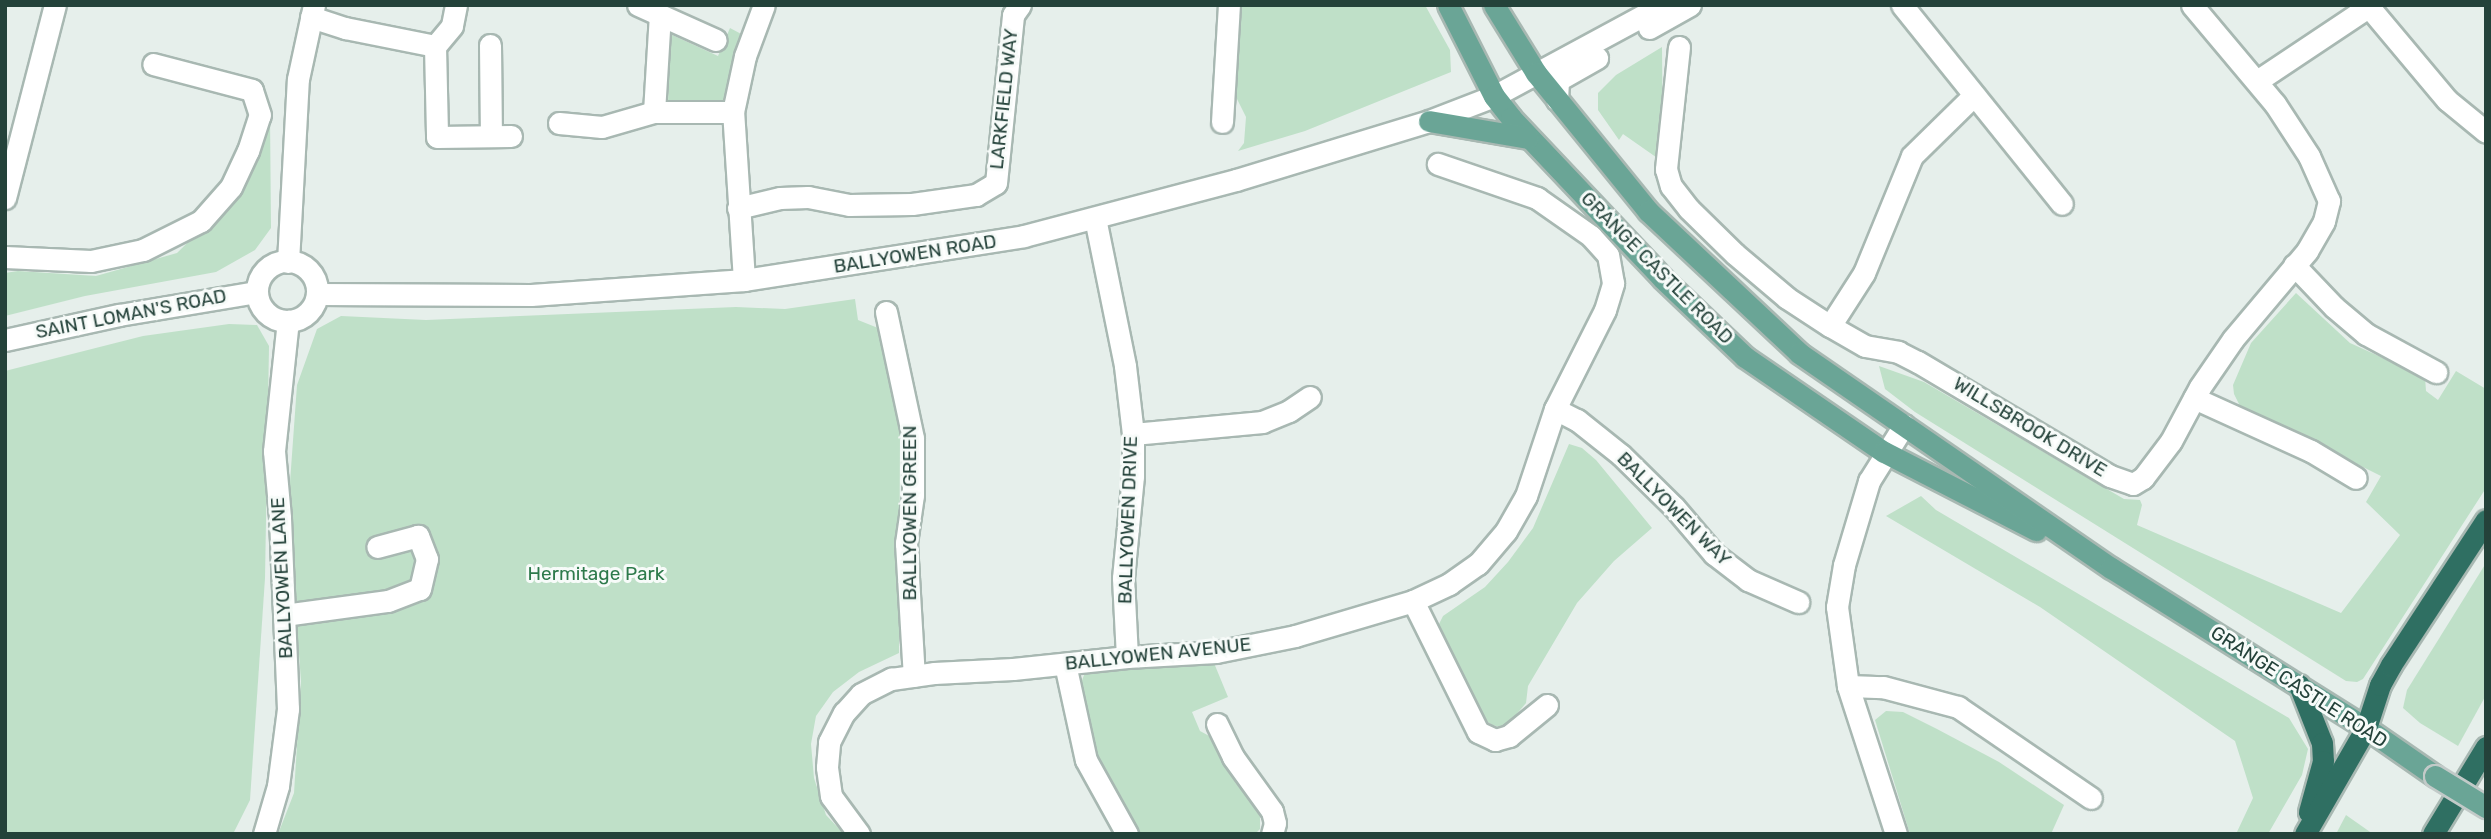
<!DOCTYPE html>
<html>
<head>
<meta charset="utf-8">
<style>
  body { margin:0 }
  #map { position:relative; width:2491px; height:839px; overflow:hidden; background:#e6efeb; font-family:Rubik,sans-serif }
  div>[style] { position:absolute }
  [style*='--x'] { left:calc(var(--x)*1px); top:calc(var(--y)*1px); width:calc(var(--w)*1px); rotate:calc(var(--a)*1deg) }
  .green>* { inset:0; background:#bfe0c8 }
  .roads { filter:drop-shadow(2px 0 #a8b8b2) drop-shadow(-2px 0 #a8b8b2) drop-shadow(0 2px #a8b8b2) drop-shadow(0 -2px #a8b8b2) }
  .minor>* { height:21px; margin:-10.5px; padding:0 10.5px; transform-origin:10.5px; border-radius:10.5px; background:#fff }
  .minor>.ring { margin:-10.5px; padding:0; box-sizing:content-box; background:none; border:21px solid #fff; border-radius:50% }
  .major>* { height:21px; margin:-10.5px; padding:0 10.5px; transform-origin:10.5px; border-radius:10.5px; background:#6aa596 }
  .highway>* { height:21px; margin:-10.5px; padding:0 10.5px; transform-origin:10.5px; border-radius:10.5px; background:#2f6f62 }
  .bridges { filter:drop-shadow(2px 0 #c2cac8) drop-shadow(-2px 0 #c2cac8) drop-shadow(0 2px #c2cac8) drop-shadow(0 -2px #c2cac8) }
  .major-bridge>* { height:21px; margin:-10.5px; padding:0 10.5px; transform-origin:10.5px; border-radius:10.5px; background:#6aa596 }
  span { translate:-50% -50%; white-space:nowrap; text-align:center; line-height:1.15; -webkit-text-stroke:6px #f7fbf9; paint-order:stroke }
  .street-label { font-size:19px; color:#24423a }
  .park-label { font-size:19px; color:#2d7a4b }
  .frame { position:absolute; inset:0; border:7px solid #24423a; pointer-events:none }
</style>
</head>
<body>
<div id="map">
  <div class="green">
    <i style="clip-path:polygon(1236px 5px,1425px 5px,1450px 50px,1451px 72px,1305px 131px,1238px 151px,1244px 143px,1246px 117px,1236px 97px)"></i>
    <i style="clip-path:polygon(730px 28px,745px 36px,724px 103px,668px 103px,670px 34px,718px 56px)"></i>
    <i style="clip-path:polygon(1662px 47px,1663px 162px,1623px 134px,1619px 140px,1598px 110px,1598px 93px,1616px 75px)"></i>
    <i style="clip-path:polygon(265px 114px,270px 114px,271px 228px,255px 250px,216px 272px,85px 296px,5px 316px,5px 273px,18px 271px,96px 276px,177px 253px,229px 202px)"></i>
    <i style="clip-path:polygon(2296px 293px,2350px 343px,2425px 377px,2426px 391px,2438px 400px,2456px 371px,2486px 389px,2486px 488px,2363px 679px,2357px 682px,2346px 681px,1915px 412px,1885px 389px,1879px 366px,1924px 382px,2124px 499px,2140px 500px,2142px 505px,2137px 525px,2341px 613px,2400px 535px,2366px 502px,2381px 476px,2240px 406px,2234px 394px,2233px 385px,2251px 343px)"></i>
    <i style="clip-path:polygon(855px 299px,858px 320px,878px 328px,900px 433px,899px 653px,859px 672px,833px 692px,816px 716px,811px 744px,814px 778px,826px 815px,844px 834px,278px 834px,294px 793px,301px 681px,288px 510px,297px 385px,317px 329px,341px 316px,426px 320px,736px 307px,785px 309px)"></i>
    <i style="clip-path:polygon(229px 324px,257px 325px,269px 346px,265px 578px,250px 800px,233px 834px,5px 834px,5px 371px,143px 336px)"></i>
    <i style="clip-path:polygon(1569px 444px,1582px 448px,1596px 460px,1652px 528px,1614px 561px,1577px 603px,1528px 686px,1526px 703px,1510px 722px,1500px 727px,1492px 725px,1485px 720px,1464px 681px,1438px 626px,1443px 616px,1485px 587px,1508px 562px,1533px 528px)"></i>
    <i style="clip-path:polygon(1921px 496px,1936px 510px,2289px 718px,2308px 749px,2302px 775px,2268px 834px,2236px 834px,2253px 798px,2235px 741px,2040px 607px,1886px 516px)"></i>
    <i style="clip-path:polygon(2486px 563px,2486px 695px,2458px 746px,2420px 723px,2403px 708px,2407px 690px)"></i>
    <i style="clip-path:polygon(1214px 663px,1228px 697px,1192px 712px,1200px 731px,1213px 738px,1260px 810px,1260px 829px,1255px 834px,1138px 834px,1093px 749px,1077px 694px,1084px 675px,1106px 669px)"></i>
    <i style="clip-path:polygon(1886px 711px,1903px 712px,1937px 729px,1999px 762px,2064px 805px,2051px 834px,1910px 834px,1875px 720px)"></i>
    <i style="clip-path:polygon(2346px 815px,2373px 834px,2336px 834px)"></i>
  </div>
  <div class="roads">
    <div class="minor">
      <i style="--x:456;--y:5;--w:21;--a:101"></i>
      <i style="--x:452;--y:26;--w:26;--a:130"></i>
      <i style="--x:435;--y:46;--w:91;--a:88.7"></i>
      <i style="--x:437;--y:137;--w:74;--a:-0.8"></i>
      <i style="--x:638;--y:5;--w:85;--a:24.2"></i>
      <i style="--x:1902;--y:5;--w:255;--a:51.2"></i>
      <i style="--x:2369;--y:7;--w:121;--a:50"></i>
      <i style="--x:2447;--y:100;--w:50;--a:39.4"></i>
      <i style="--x:311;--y:17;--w:36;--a:18"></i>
      <i style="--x:345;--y:28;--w:92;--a:11.3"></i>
      <i style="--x:1649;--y:28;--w:47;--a:-29.3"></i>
      <i style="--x:490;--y:45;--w:91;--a:89.4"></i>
      <i style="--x:1679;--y:47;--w:123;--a:96.1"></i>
      <i style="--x:1666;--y:169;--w:18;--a:74"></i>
      <i style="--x:1671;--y:186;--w:29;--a:52"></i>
      <i style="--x:1689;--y:209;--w:64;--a:44.4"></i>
      <i style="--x:1735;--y:254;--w:68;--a:40.2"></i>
      <i style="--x:1787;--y:298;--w:51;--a:33.1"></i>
      <i style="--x:1830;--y:326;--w:40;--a:29.7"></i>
      <i style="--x:1865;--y:346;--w:34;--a:10"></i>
      <i style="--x:1898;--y:352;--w:22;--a:27"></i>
      <i style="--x:1918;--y:362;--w:223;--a:30.7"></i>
      <i style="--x:2110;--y:476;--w:24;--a:19"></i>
      <i style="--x:2133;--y:484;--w:12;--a:-31"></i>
      <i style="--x:2143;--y:478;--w:46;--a:-52.9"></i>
      <i style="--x:2171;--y:441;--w:61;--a:-61.8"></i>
      <i style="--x:2200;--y:387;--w:58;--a:-55.5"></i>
      <i style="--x:2233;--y:339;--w:115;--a:-49.9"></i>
      <i style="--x:2307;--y:251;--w:34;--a:-60"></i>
      <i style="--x:2324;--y:221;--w:21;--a:-76"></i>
      <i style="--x:2329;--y:201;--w:49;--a:-114"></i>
      <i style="--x:2309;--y:156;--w:62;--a:-123.2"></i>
      <i style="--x:2275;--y:104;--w:129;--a:-130"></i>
      <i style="--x:2257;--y:81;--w:137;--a:-33.7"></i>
      <i style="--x:1557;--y:100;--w:20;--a:-87"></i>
      <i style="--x:1558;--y:80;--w:45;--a:-29.4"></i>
      <i style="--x:654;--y:112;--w:97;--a:-86.5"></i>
      <i style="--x:1222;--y:122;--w:117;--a:-86.6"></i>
      <i style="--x:559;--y:123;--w:43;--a:5.3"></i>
      <i style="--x:602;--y:127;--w:54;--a:-16.1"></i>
      <i style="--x:654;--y:112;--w:79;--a:0"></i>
      <i style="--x:5;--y:198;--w:199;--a:-75.5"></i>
      <i style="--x:738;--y:208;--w:43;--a:-13.4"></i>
      <i style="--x:780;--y:198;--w:28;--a:-2"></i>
      <i style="--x:808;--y:197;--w:42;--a:11"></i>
      <i style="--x:849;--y:205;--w:63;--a:-0.9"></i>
      <i style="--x:912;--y:204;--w:65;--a:-8"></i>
      <i style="--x:976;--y:195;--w:23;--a:-31"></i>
      <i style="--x:996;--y:183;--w:169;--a:-84.2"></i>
      <i style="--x:1013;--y:15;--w:12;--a:-55"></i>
      <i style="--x:1095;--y:218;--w:151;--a:78.5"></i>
      <i style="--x:1125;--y:366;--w:68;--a:83.3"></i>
      <i style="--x:1133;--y:434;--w:42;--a:90"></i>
      <i style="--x:1133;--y:476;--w:102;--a:95.6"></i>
      <i style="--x:1123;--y:578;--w:79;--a:87.1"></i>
      <i style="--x:5;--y:257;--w:86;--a:2.7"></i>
      <i style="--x:91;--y:261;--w:53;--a:-11.9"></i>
      <i style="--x:143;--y:250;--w:65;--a:-26.6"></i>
      <i style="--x:201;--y:221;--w:45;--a:-48.6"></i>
      <i style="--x:231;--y:187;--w:40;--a:-65"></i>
      <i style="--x:248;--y:151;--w:38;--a:-72"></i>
      <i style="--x:260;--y:115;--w:26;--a:-108"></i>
      <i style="--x:252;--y:90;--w:102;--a:-165.3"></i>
      <i class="ring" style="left:257px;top:261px;width:39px;height:39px"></i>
      <i style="--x:288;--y:262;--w:183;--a:-86.9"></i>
      <i style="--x:298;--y:79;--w:76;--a:-77.8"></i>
      <i style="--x:2294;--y:265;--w:58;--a:46.4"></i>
      <i style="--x:2334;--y:307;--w:42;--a:40.2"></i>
      <i style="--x:2366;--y:334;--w:80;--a:28.5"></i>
      <i style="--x:744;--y:280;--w:168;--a:-93.7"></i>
      <i style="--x:733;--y:112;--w:57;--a:-77.9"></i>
      <i style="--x:745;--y:56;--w:54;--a:-69.6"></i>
      <i style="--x:317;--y:294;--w:214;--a:0.3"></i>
      <i style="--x:531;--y:295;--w:214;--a:-4"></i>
      <i style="--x:744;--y:280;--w:283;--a:-8.9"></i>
      <i style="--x:1024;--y:236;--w:219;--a:-14.8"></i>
      <i style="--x:1236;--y:180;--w:202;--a:-17"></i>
      <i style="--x:1429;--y:121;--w:70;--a:-21"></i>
      <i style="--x:1494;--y:96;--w:191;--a:-28.4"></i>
      <i style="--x:886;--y:312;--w:129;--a:77.9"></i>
      <i style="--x:913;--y:438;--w:57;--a:90"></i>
      <i style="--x:913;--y:495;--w:49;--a:98.3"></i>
      <i style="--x:906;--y:543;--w:133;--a:86.6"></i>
      <i style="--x:1830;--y:326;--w:63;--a:-57.3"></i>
      <i style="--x:1864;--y:273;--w:126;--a:-67.7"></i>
      <i style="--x:1912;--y:156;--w:87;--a:-44.5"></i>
      <i style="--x:5;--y:340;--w:117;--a:-12.4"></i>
      <i style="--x:119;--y:315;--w:140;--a:-9.5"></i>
      <i style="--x:2194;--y:398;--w:128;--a:24.4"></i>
      <i style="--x:2311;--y:451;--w:52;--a:31"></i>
      <i style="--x:1555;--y:409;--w:25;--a:27"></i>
      <i style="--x:1577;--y:420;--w:56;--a:38.5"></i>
      <i style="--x:1621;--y:455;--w:74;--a:44.5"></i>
      <i style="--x:1674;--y:507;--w:62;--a:49.6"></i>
      <i style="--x:1714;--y:554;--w:43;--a:37.4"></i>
      <i style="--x:1748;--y:580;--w:55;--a:23.7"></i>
      <i style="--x:1133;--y:434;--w:130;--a:-5.3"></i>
      <i style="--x:1262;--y:422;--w:29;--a:-22"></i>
      <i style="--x:1289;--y:411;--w:25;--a:-34"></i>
      <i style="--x:1413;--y:601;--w:146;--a:63.6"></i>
      <i style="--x:1478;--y:732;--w:19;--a:25"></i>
      <i style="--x:1495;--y:740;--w:15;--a:-16"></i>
      <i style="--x:1509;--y:736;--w:49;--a:-39.2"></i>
      <i style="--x:284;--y:615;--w:105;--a:-7.7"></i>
      <i style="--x:388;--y:601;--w:34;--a:-21"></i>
      <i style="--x:420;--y:589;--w:31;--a:-77"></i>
      <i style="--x:427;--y:559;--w:25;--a:-111"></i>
      <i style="--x:418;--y:536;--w:42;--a:165"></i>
      <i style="--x:1065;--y:664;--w:98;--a:77.7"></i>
      <i style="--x:1086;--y:760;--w:85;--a:61"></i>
      <i style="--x:1848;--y:686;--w:35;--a:2"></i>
      <i style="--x:1883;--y:687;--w:78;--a:14.9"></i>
      <i style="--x:1958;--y:707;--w:161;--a:34.4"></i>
      <i style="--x:1217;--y:724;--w:37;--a:64"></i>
      <i style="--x:1233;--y:757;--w:67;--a:54.2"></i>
      <i style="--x:1272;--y:811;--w:12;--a:76"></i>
      <i style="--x:1275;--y:823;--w:11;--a:105"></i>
      <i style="--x:264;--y:834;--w:50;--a:-73.7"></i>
      <i style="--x:278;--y:786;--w:78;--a:-82.6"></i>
      <i style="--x:288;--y:709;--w:192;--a:-92.4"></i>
      <i style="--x:280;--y:517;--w:66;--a:-95.2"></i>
      <i style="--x:274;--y:451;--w:131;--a:-83.9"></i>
      <i style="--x:859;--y:834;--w:47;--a:-126.4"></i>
      <i style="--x:831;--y:796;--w:29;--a:-98"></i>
      <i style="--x:827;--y:767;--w:25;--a:-85"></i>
      <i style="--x:829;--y:742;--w:33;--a:-63"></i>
      <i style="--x:844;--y:713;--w:25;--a:-48"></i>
      <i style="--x:861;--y:694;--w:34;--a:-27"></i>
      <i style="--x:891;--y:679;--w:43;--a:-7.9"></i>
      <i style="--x:934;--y:673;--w:79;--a:-2.9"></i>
      <i style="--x:1013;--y:669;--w:115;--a:-6"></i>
      <i style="--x:1127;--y:657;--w:89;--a:-3.2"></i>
      <i style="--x:1216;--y:652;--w:81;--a:-11.4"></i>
      <i style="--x:1295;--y:636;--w:123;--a:-16.5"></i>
      <i style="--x:1413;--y:601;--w:40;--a:-25"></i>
      <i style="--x:1449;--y:584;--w:35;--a:-35"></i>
      <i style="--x:1478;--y:564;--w:43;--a:-49.7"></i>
      <i style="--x:1506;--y:531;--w:40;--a:-60.3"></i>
      <i style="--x:1526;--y:496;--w:92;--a:-71.6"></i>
      <i style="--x:1555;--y:409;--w:111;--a:-63.2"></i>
      <i style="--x:1605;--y:310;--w:28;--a:-73"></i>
      <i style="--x:1613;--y:283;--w:28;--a:-100"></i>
      <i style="--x:1608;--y:255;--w:25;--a:-132"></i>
      <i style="--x:1591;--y:236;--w:66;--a:-144.9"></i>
      <i style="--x:1537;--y:198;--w:105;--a:-161"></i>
      <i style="--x:1896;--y:834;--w:156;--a:-108"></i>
      <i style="--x:1848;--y:686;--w:80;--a:-97.9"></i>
      <i style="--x:1837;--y:607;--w:43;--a:-80.5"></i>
      <i style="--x:1844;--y:565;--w:88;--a:-73.4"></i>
      <i style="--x:1869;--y:481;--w:66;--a:-58"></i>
    </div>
    <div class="major">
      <i style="--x:1448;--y:5;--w:102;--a:63.2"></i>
      <i style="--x:1494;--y:96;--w:28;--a:52"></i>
      <i style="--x:1511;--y:118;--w:221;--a:46.6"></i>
      <i style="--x:1663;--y:279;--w:113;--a:43.6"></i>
      <i style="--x:1745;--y:357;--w:168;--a:34.4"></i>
      <i style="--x:1884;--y:452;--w:171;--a:27.2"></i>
      <i style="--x:1494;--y:5;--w:80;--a:58.3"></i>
      <i style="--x:1536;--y:73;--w:178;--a:50.9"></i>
      <i style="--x:1648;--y:211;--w:207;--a:43.2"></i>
      <i style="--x:1799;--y:353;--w:379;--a:34.6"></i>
      <i style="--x:2111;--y:568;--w:301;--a:32.1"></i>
      <i style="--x:2366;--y:728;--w:84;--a:34.8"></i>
      <i style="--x:1429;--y:121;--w:100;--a:9.7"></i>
    </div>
    <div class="highway">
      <i style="--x:2299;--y:685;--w:62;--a:68.4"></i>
      <i style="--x:2322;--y:743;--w:18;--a:87"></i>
      <i style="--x:2323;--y:761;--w:53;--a:105.4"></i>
      <i style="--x:2305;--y:834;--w:122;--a:-60.1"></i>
      <i style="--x:2366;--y:728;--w:45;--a:-72"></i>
      <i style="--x:2380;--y:685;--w:23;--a:-61"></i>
      <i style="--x:2391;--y:665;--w:173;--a:-56.8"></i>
      <i style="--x:2433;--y:834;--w:102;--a:-58.7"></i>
    </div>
  </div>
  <div class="bridges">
    <div class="major-bridge">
      <i style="--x:2435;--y:776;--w:60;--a:31.3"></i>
    </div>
  </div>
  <div class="street-label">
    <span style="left:1004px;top:99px;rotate:-84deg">LARKFIELD WAY</span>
    <span style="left:915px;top:254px;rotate:-9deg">BALLYOWEN ROAD</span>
    <span style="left:1657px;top:268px;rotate:45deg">GRANGE CASTLE ROAD</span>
    <span style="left:131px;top:314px;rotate:-11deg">SAINT LOMAN'S ROAD</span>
    <span style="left:2030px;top:427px;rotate:31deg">WILLSBROOK DRIVE</span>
    <span style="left:1674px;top:509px;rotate:45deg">BALLYOWEN WAY</span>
    <span style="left:910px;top:513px;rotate:-90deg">BALLYOWEN GREEN</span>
    <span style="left:1128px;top:520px;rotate:-88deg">BALLYOWEN DRIVE</span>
    <span style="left:282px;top:578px;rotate:-93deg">BALLYOWEN LANE</span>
    <span style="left:1158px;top:654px;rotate:-6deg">BALLYOWEN AVENUE</span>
    <span style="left:2299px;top:687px;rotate:33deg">GRANGE CASTLE ROAD</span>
  </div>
  <div class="park-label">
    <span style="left:596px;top:574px">Hermitage Park</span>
  </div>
  <div class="frame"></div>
</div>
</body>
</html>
